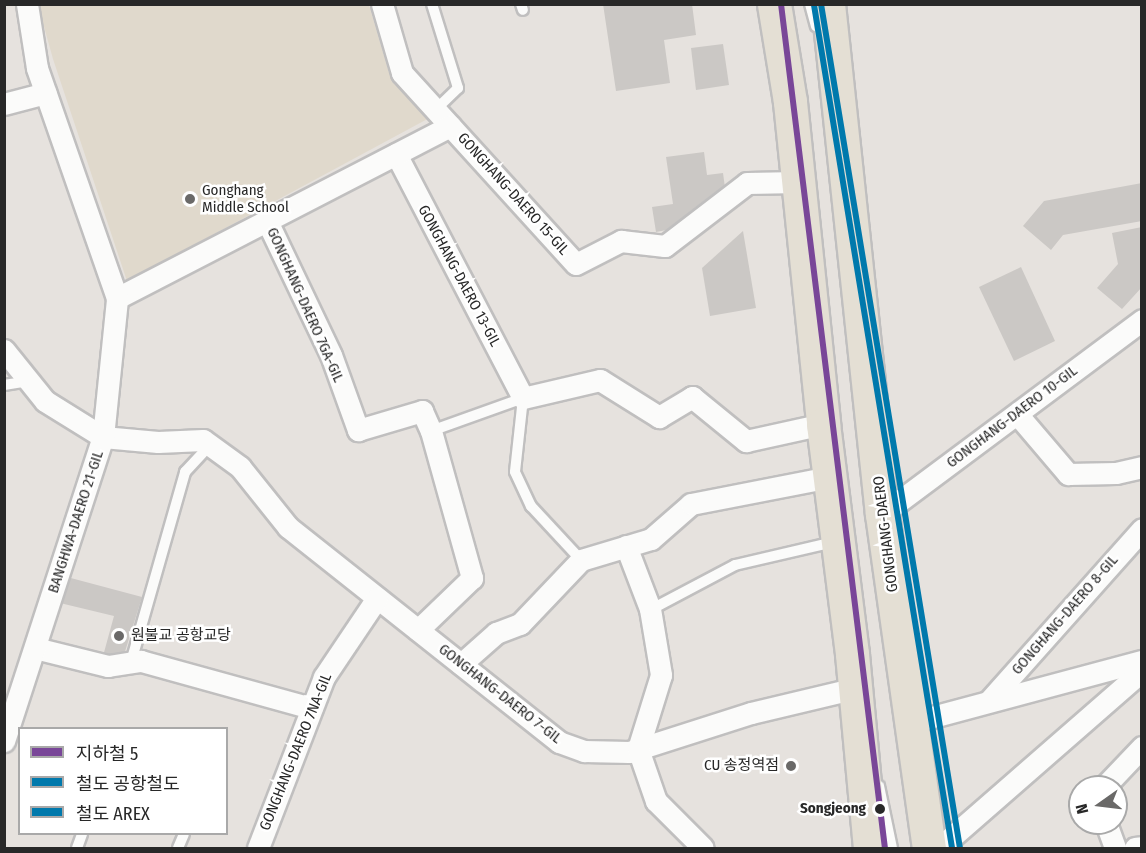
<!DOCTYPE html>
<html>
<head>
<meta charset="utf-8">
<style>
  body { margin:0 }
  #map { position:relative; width:1146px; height:853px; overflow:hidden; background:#e6e2de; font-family:"Fira Sans Condensed","Noto Sans KR",sans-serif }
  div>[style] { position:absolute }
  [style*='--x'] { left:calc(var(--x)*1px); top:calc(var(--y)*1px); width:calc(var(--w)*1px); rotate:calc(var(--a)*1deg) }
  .education>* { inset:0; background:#e0d9cc }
  .building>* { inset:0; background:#cbc8c5 }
  .roads { filter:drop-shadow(2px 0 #c0bfbf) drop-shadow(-2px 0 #c0bfbf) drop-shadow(0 2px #c0bfbf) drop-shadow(0 -2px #c0bfbf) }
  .service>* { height:10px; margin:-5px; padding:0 5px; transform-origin:5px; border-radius:5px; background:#fbfbfa }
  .minor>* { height:21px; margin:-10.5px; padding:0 10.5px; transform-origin:10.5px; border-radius:10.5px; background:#fbfbfa }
  .primary>* { height:33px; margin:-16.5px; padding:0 16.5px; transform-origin:16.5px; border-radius:16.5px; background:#e4dfd4 }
  .rail-1>* { height:6px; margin:-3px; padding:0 3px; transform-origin:3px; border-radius:3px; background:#0079ac }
  .rail-2>* { height:6px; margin:-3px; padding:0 3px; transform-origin:3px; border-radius:3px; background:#0079ac }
  .metro-1>* { height:6px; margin:-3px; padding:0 3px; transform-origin:3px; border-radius:3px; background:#794698 }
  .dots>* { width:16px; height:16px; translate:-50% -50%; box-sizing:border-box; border:3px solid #fff; border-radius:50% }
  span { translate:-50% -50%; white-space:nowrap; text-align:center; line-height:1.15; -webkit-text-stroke:5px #fff; paint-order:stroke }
  .poi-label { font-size:15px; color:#282828 }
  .left { translate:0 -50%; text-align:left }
  .right { translate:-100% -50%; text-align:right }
  .street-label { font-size:15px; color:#282828 }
  .stop-label { font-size:15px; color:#282828; font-weight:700 }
  .frame { position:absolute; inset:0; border:6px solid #282828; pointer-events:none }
  .legend { position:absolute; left:18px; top:727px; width:210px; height:108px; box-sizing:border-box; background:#fff; border:2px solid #a9a9a9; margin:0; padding:8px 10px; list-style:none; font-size:18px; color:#282828 }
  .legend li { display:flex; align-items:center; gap:12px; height:30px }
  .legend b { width:30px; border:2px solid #a9a9a9 }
  .north { position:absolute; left:1068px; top:775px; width:60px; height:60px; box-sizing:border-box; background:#fff; border:2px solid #a9a9a9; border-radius:50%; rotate:256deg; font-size:16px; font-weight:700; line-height:24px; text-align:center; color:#282828 }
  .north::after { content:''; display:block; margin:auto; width:21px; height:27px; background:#6a6968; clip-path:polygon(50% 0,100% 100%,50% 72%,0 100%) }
</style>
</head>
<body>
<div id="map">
  <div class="education">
    <i style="clip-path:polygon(38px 5px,369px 5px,389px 73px,433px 116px,127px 281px,53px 59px)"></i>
  </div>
  <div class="building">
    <i style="clip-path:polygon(603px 4px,692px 4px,696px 35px,664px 40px,670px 83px,616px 91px)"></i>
    <i style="clip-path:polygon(723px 44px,729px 85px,696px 90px,691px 48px)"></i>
    <i style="clip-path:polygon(704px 152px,707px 175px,723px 173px,726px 195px,677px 228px,656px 232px,652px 207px,673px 204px,666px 157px)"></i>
    <i style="clip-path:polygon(1142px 183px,1142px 221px,1063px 235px,1051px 250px,1023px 226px,1044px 201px)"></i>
    <i style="clip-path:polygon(1142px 227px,1142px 287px,1122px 309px,1097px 288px,1118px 264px,1112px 233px)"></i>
    <i style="clip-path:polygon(743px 231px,756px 308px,710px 316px,702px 268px)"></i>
    <i style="clip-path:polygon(1021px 267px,1055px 341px,1014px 361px,979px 287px)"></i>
    <i style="clip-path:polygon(67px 577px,142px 597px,123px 658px,103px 656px,114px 616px,60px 603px)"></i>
  </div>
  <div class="roads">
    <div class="service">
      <i style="--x:432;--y:4;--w:88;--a:72.8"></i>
      <i style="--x:458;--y:88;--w:32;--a:136"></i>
      <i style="--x:521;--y:4;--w:6;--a:72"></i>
      <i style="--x:810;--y:4;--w:23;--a:75"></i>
      <i style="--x:4;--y:385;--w:25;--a:-9"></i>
      <i style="--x:431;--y:431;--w:98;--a:-19.7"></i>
      <i style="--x:523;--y:398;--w:74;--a:96.2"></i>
      <i style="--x:515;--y:472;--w:38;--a:65"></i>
      <i style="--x:531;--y:506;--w:74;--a:47.2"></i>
      <i style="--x:650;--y:610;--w:96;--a:-27.9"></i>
      <i style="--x:735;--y:565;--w:102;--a:-13.1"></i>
      <i style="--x:131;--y:662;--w:198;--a:-74.1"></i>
      <i style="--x:185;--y:472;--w:37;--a:-47"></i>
      <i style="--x:879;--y:786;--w:63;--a:78.2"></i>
      <i style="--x:77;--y:848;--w:15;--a:-70"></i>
      <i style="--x:178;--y:848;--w:15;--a:-67"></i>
    </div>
    <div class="minor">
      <i style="--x:382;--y:4;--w:72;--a:73.8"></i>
      <i style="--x:402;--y:73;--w:258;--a:47.7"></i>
      <i style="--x:576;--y:264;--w:51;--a:-27.1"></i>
      <i style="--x:621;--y:241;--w:44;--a:6.5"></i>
      <i style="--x:665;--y:246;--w:103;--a:-37.5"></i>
      <i style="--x:747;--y:183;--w:51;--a:-1.1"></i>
      <i style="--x:4;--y:104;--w:43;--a:-14.7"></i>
      <i style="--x:396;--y:154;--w:275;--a:62.5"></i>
      <i style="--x:523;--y:398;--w:79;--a:-13.2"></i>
      <i style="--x:600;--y:380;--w:70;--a:32.1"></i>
      <i style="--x:659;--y:417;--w:39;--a:-31"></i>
      <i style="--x:692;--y:397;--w:70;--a:39.2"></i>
      <i style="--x:746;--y:441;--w:79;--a:-12.4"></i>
      <i style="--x:267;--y:221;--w:148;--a:64.5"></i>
      <i style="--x:331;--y:355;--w:80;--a:70.2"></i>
      <i style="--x:358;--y:430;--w:67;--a:-16.5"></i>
      <i style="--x:422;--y:411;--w:22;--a:66"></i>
      <i style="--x:431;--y:431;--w:153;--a:74.4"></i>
      <i style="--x:472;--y:578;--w:75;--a:136.1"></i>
      <i style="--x:117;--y:298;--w:375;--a:-27.3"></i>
      <i style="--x:4;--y:350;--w:65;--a:51.2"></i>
      <i style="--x:45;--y:401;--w:68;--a:31.8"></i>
      <i style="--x:103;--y:437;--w:55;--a:5.2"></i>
      <i style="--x:158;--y:442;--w:45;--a:-2.5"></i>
      <i style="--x:203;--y:440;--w:46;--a:36.1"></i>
      <i style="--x:240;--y:467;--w:77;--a:51.3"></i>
      <i style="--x:288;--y:527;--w:346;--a:38.4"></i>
      <i style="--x:559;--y:742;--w:27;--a:20"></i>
      <i style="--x:584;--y:751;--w:45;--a:1.3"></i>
      <i style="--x:629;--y:752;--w:128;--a:-17.7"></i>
      <i style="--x:751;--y:713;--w:108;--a:-13.4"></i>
      <i style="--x:1017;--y:414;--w:79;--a:49.6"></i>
      <i style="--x:1068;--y:474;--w:48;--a:-1.2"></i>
      <i style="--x:1116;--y:473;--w:27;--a:-13"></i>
      <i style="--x:882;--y:514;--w:324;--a:-36.7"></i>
      <i style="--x:626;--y:546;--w:67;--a:69.1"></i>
      <i style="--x:650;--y:609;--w:67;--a:80.5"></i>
      <i style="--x:661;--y:675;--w:77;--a:107.3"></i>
      <i style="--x:638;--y:749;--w:55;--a:70.9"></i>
      <i style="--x:656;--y:801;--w:66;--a:45"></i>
      <i style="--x:35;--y:648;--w:75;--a:13.9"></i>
      <i style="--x:108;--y:666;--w:33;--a:-9"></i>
      <i style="--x:141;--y:661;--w:177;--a:15.4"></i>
      <i style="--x:461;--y:664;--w:47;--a:-41.5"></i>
      <i style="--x:496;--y:633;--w:26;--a:-21"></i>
      <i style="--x:520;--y:624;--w:88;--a:-46.4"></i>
      <i style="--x:581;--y:560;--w:73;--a:-16.7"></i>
      <i style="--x:651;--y:539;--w:53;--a:-41.2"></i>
      <i style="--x:691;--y:504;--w:142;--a:-11"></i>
      <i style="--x:989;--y:701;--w:230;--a:-48.3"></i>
      <i style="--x:910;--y:723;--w:240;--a:-15"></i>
      <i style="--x:4;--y:741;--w:320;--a:-72"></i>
      <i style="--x:103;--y:437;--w:140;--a:-84.2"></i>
      <i style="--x:117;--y:298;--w:244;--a:-109.2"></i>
      <i style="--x:37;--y:68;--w:65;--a:-98.9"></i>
      <i style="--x:1104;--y:787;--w:55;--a:-46.5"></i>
      <i style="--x:1106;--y:823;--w:27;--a:70"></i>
      <i style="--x:258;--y:848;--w:183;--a:-68.9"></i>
      <i style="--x:324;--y:677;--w:95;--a:-56.1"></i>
      <i style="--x:939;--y:848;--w:269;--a:-41.1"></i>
      <i style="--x:1135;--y:848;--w:7;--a:-8"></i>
    </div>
    <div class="primary">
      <i style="--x:774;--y:4;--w:99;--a:80.7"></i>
      <i style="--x:790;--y:102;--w:324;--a:84.1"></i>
      <i style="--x:823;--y:424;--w:232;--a:82.8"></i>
      <i style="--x:852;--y:654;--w:195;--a:84.7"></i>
      <i style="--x:828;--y:4;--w:513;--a:83.96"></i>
      <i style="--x:882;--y:514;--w:337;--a:82"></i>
    </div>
  </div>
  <div class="rail-1">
    <i style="--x:821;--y:4;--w:855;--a:80.65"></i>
  </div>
  <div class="rail-2">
    <i style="--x:814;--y:5;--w:854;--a:80.7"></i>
  </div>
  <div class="metro-1">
    <i style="--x:781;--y:4;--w:850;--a:82.98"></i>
  </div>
  <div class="dots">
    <i style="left:190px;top:199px;background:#6a6968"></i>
    <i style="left:119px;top:636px;background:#6a6968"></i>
    <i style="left:791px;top:766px;background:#6a6968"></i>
    <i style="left:880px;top:809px;background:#282828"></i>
  </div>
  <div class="poi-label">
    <span class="left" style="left:202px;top:199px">Gonghang<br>Middle School</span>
    <span class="left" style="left:131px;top:636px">원불교 공항교당</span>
    <span class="right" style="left:779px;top:766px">CU 송정역점</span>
  </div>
  <div class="street-label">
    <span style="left:513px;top:194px;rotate:48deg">GONGHANG-DAERO 15-GIL</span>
    <span style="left:459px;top:276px;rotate:62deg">GONGHANG-DAERO 13-GIL</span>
    <span style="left:305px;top:305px;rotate:66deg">GONGHANG-DAERO 7GA-GIL</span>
    <span style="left:1012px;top:417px;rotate:-37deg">GONGHANG-DAERO 10-GIL</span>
    <span style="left:76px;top:522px;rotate:-72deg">BANGHWA-DAERO 21-GIL</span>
    <span style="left:886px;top:534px;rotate:-97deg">GONGHANG-DAERO</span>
    <span style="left:1065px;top:615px;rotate:-49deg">GONGHANG-DAERO 8-GIL</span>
    <span style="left:500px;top:694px;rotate:38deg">GONGHANG-DAERO 7-GIL</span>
    <span style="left:296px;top:752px;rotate:-68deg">GONGHANG-DAERO 7NA-GIL</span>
  </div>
  <div class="stop-label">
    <span class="right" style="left:866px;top:809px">Songjeong</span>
  </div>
  <div class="frame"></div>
  <ul class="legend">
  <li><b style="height:8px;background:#794698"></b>지하철 5</li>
  <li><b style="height:8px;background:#0079ac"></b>철도 공항철도</li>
  <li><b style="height:8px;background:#0079ac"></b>철도 AREX</li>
  </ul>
  <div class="north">N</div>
</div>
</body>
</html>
